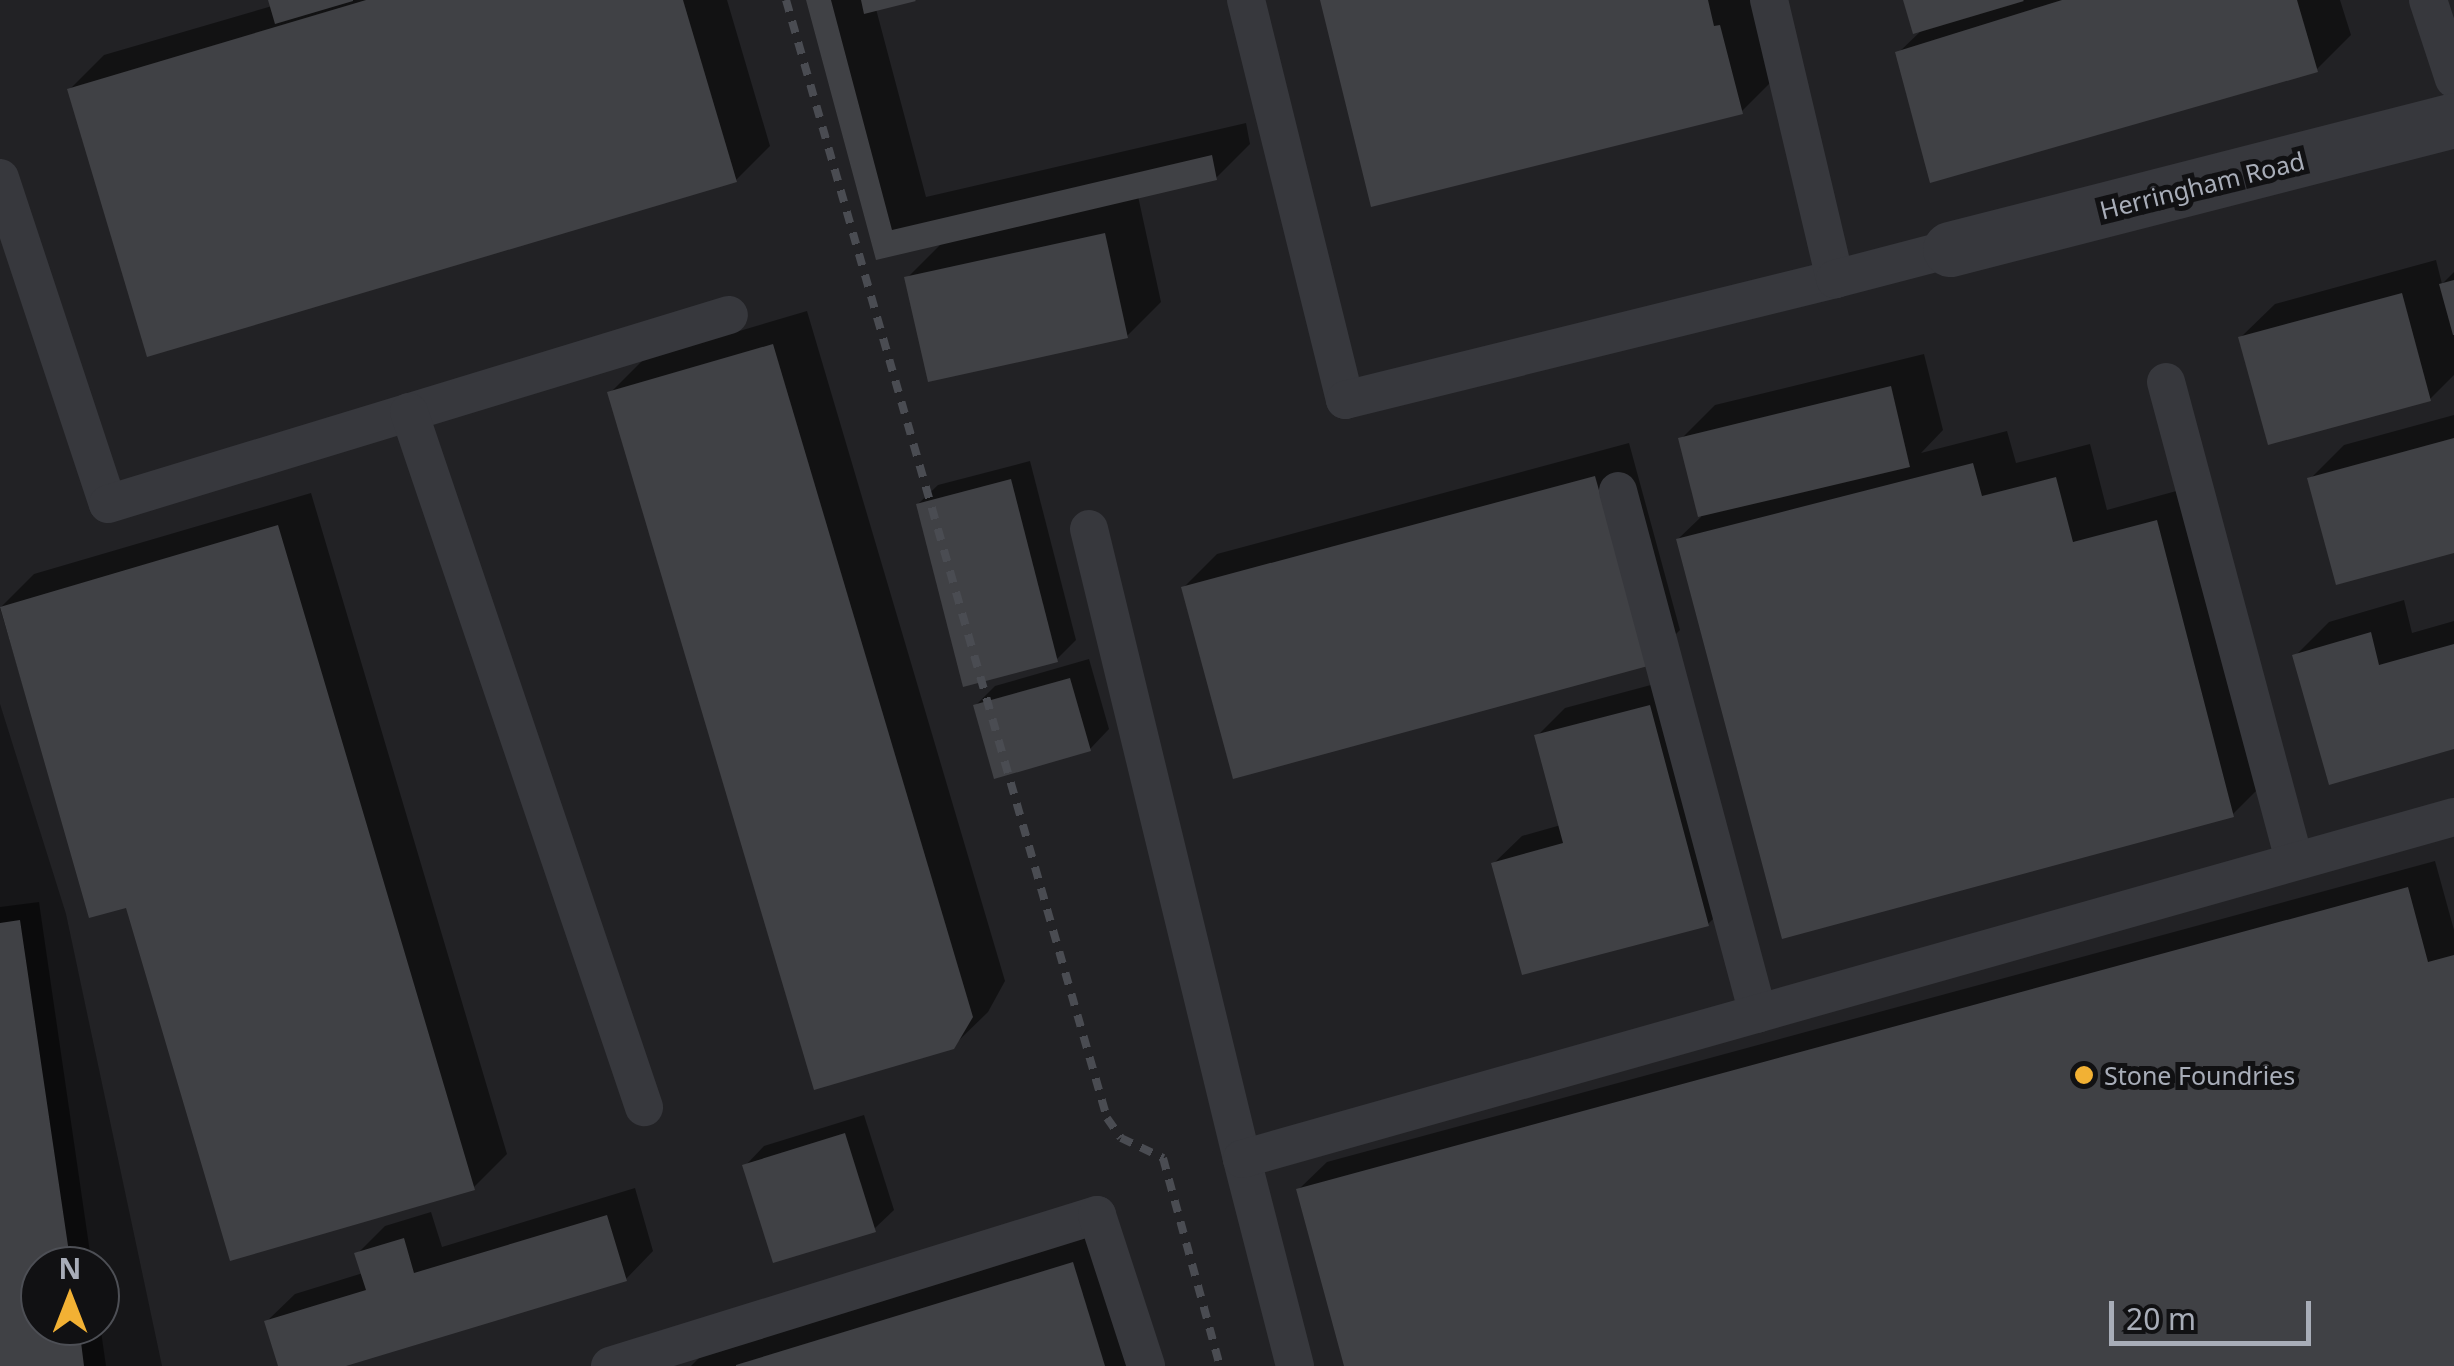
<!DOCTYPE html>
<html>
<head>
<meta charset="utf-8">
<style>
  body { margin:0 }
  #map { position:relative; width:2454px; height:1366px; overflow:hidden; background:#161618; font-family:"Noto Sans",sans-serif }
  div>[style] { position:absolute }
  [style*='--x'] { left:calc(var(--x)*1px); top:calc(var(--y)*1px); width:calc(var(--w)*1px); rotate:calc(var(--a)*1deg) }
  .built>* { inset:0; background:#222225 }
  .shadow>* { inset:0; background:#0007 }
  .building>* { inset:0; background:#404145 }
  .lane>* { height:38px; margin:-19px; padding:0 19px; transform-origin:19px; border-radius:19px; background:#37383d }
  .street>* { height:55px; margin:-27.5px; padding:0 27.5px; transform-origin:27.5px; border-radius:27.5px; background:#37383d }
  .rail>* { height:8px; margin-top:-4px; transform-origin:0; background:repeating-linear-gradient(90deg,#4a4c52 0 12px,transparent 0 22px) }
  .dots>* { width:28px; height:28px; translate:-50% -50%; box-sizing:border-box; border:5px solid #111113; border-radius:50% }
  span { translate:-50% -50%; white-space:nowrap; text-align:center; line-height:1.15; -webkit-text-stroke:10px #111113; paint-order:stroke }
  .street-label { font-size:25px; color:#a8adb8 }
  .poi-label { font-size:25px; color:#a8adb8 }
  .left { translate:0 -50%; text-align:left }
  .north { position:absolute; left:20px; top:1246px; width:100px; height:100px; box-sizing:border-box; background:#111113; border:2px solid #4d4f55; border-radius:50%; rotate:0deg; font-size:28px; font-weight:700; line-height:40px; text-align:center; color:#a8adb8 }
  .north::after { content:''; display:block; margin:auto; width:35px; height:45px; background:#f2b134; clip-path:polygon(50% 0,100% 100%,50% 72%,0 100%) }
  .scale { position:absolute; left:2109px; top:1301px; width:202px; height:45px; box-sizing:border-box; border:5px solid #a8adb8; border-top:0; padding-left:12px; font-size:30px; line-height:35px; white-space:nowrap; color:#a8adb8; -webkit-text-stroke:8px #111113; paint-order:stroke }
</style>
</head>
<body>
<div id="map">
  <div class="built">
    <i style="clip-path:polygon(0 0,2454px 0,2454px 1366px,162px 1366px,66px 914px,0 704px)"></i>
  </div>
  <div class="shadow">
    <i style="clip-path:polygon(270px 0,727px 0,770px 146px,736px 180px,70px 89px,104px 55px,272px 6px)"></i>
    <i style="clip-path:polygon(809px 0,911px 0,876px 9px,926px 197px,1246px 123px,1250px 144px,1216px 178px,1138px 196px,1161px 302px,1127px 336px,907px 278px,943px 242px,877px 257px)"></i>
    <i style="clip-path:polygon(1322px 0,1755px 0,1775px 78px,1741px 112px)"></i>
    <i style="clip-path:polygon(1905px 0,2340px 0,2351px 35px,2317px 69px,1898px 53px,1923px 29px)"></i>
    <i style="clip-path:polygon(2436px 260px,2442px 284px,2454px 272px,2454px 375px,2430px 399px,2241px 337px,2275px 304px)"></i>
    <i style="clip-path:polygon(807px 311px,1005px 981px,988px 1012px,953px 1046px,610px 393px,644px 359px)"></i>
    <i style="clip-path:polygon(1924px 354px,1943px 430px,1921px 453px,2007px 431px,2016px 463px,2090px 444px,2107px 510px,2191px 487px,2266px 781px,2232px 815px,1678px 539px,1701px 517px,1681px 439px,1715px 405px)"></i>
    <i style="clip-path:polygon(2454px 415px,2454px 551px,2310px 479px,2344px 445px)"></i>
    <i style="clip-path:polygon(1629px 443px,1680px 630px,1646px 664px,1183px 588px,1217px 554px)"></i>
    <i style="clip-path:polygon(1030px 461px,1076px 640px,1057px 659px,918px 504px,938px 485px)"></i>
    <i style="clip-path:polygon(311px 493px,507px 1154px,473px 1188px,128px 905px,91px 915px,0 608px,34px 574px)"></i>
    <i style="clip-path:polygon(2404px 600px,2412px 633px,2454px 621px,2454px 747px,2295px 656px,2329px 622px)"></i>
    <i style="clip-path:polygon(1089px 659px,1109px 729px,1090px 749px,976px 705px,995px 686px)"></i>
    <i style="clip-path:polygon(1677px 678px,1736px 896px,1708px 924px,1494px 863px,1522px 836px,1561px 825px,1537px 736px,1565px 708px)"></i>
    <i style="clip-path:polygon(2435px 861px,2454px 930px,2454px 1366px,1347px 1366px,1299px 1189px,1327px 1162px)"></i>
    <i style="clip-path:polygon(39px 902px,92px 1266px,40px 1266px,40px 1326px,100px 1324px,106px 1366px,0 1366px,0 907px)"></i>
    <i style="clip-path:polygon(864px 1115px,894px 1210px,874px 1229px,745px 1166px,764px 1146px)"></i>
    <i style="clip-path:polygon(635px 1188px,653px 1251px,626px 1279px,337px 1366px,280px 1366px,267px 1321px,295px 1294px,363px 1273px,357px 1254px,385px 1226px,431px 1212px,442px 1247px)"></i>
    <i style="clip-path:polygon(1106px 1230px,1149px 1366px,691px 1366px,704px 1353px)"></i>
  </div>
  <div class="building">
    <i style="clip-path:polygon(268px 0,353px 0,353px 1px,275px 24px)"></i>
    <i style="clip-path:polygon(366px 0,683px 0,737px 182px,147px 357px,67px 89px)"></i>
    <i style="clip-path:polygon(806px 0,831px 0,892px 230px,1212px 155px,1217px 180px,876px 260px)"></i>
    <i style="clip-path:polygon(861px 0,915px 0,916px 1px,864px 14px)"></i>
    <i style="clip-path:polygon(1320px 0,1708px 0,1714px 26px,1720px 25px,1743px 114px,1371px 207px)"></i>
    <i style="clip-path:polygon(1903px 0,2023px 0,2024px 1px,1913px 34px)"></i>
    <i style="clip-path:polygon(2062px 0,2297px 0,2318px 72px,1930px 183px,1895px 52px)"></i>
    <i style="clip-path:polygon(1105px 233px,1128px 338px,928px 382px,904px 277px)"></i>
    <i style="clip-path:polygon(2454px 280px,2454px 335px,2453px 335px,2439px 284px)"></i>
    <i style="clip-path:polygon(2402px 293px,2431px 401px,2268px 445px,2238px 337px)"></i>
    <i style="clip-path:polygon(773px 344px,973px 1017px,954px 1049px,814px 1090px,607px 392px)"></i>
    <i style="clip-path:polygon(1891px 386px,1910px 467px,1698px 517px,1678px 438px)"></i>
    <i style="clip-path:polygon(2454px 438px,2454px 553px,2336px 585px,2307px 478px)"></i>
    <i style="clip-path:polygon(1973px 463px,1982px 496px,2056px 477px,2073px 542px,2157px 520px,2234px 817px,1782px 939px,1676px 539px)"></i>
    <i style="clip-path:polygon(1595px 476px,1648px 666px,1233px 779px,1181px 587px)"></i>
    <i style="clip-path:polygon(1011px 479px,1058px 662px,963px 687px,916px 504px)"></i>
    <i style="clip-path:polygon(278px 525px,475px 1190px,230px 1261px,126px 908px,89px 918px,0 607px)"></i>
    <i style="clip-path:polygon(2371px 632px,2379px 665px,2454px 644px,2454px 749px,2329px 785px,2292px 655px)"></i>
    <i style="clip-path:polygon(1070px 678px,1091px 751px,994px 779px,973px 705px)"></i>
    <i style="clip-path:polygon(1650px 705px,1709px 926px,1522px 975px,1491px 863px,1563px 843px,1534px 735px)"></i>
    <i style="clip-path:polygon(2408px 887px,2428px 962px,2454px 955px,2454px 1366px,1344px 1366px,1296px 1189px)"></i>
    <i style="clip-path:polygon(20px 920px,71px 1266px,40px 1266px,40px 1326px,79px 1326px,84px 1366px,0 1366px,0 923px)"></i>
    <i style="clip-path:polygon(845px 1133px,876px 1232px,773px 1263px,742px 1165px)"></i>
    <i style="clip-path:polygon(607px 1215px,627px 1281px,346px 1366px,278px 1366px,264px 1321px,366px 1290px,354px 1253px,404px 1238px,414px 1273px)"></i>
    <i style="clip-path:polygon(1073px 1262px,1105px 1366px,736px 1366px,736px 1365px)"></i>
  </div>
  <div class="lane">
    <i style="--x:1246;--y:0;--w:412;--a:76.1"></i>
    <i style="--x:1345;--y:400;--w:505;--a:-13.87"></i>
    <i style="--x:1769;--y:0;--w:287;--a:76.7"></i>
    <i style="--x:1835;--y:279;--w:119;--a:-14.6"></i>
    <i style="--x:2428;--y:0;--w:83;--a:71.8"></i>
    <i style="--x:0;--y:178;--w:343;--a:71.7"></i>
    <i style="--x:108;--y:504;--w:649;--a:-16.93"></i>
    <i style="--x:2166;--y:382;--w:496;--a:75"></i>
    <i style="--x:409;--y:412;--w:734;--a:71.32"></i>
    <i style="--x:1618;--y:491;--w:541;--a:75.01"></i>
    <i style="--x:1089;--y:529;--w:648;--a:76.35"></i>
    <i style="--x:610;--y:1366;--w:510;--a:-17.23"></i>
    <i style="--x:1097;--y:1215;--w:159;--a:72"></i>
    <i style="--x:1295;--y:1366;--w:214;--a:-104.4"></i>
    <i style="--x:1242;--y:1159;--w:1259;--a:-15.76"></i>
  </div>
  <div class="street">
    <i style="--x:1950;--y:249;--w:520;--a:-14.36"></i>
  </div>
  <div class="rail">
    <i style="--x:786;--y:0;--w:1163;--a:73.98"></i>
    <i style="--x:1107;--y:1118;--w:24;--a:55"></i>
    <i style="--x:1121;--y:1138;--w:47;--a:25.5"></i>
    <i style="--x:1163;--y:1158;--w:216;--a:74.7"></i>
  </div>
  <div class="dots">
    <i style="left:2084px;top:1075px;background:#f2b134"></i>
  </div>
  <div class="street-label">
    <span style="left:2202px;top:185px;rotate:-14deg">Herringham Road</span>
  </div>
  <div class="poi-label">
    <span class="left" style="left:2104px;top:1075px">Stone Foundries</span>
  </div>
  <div class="north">N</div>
  <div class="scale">20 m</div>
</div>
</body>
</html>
